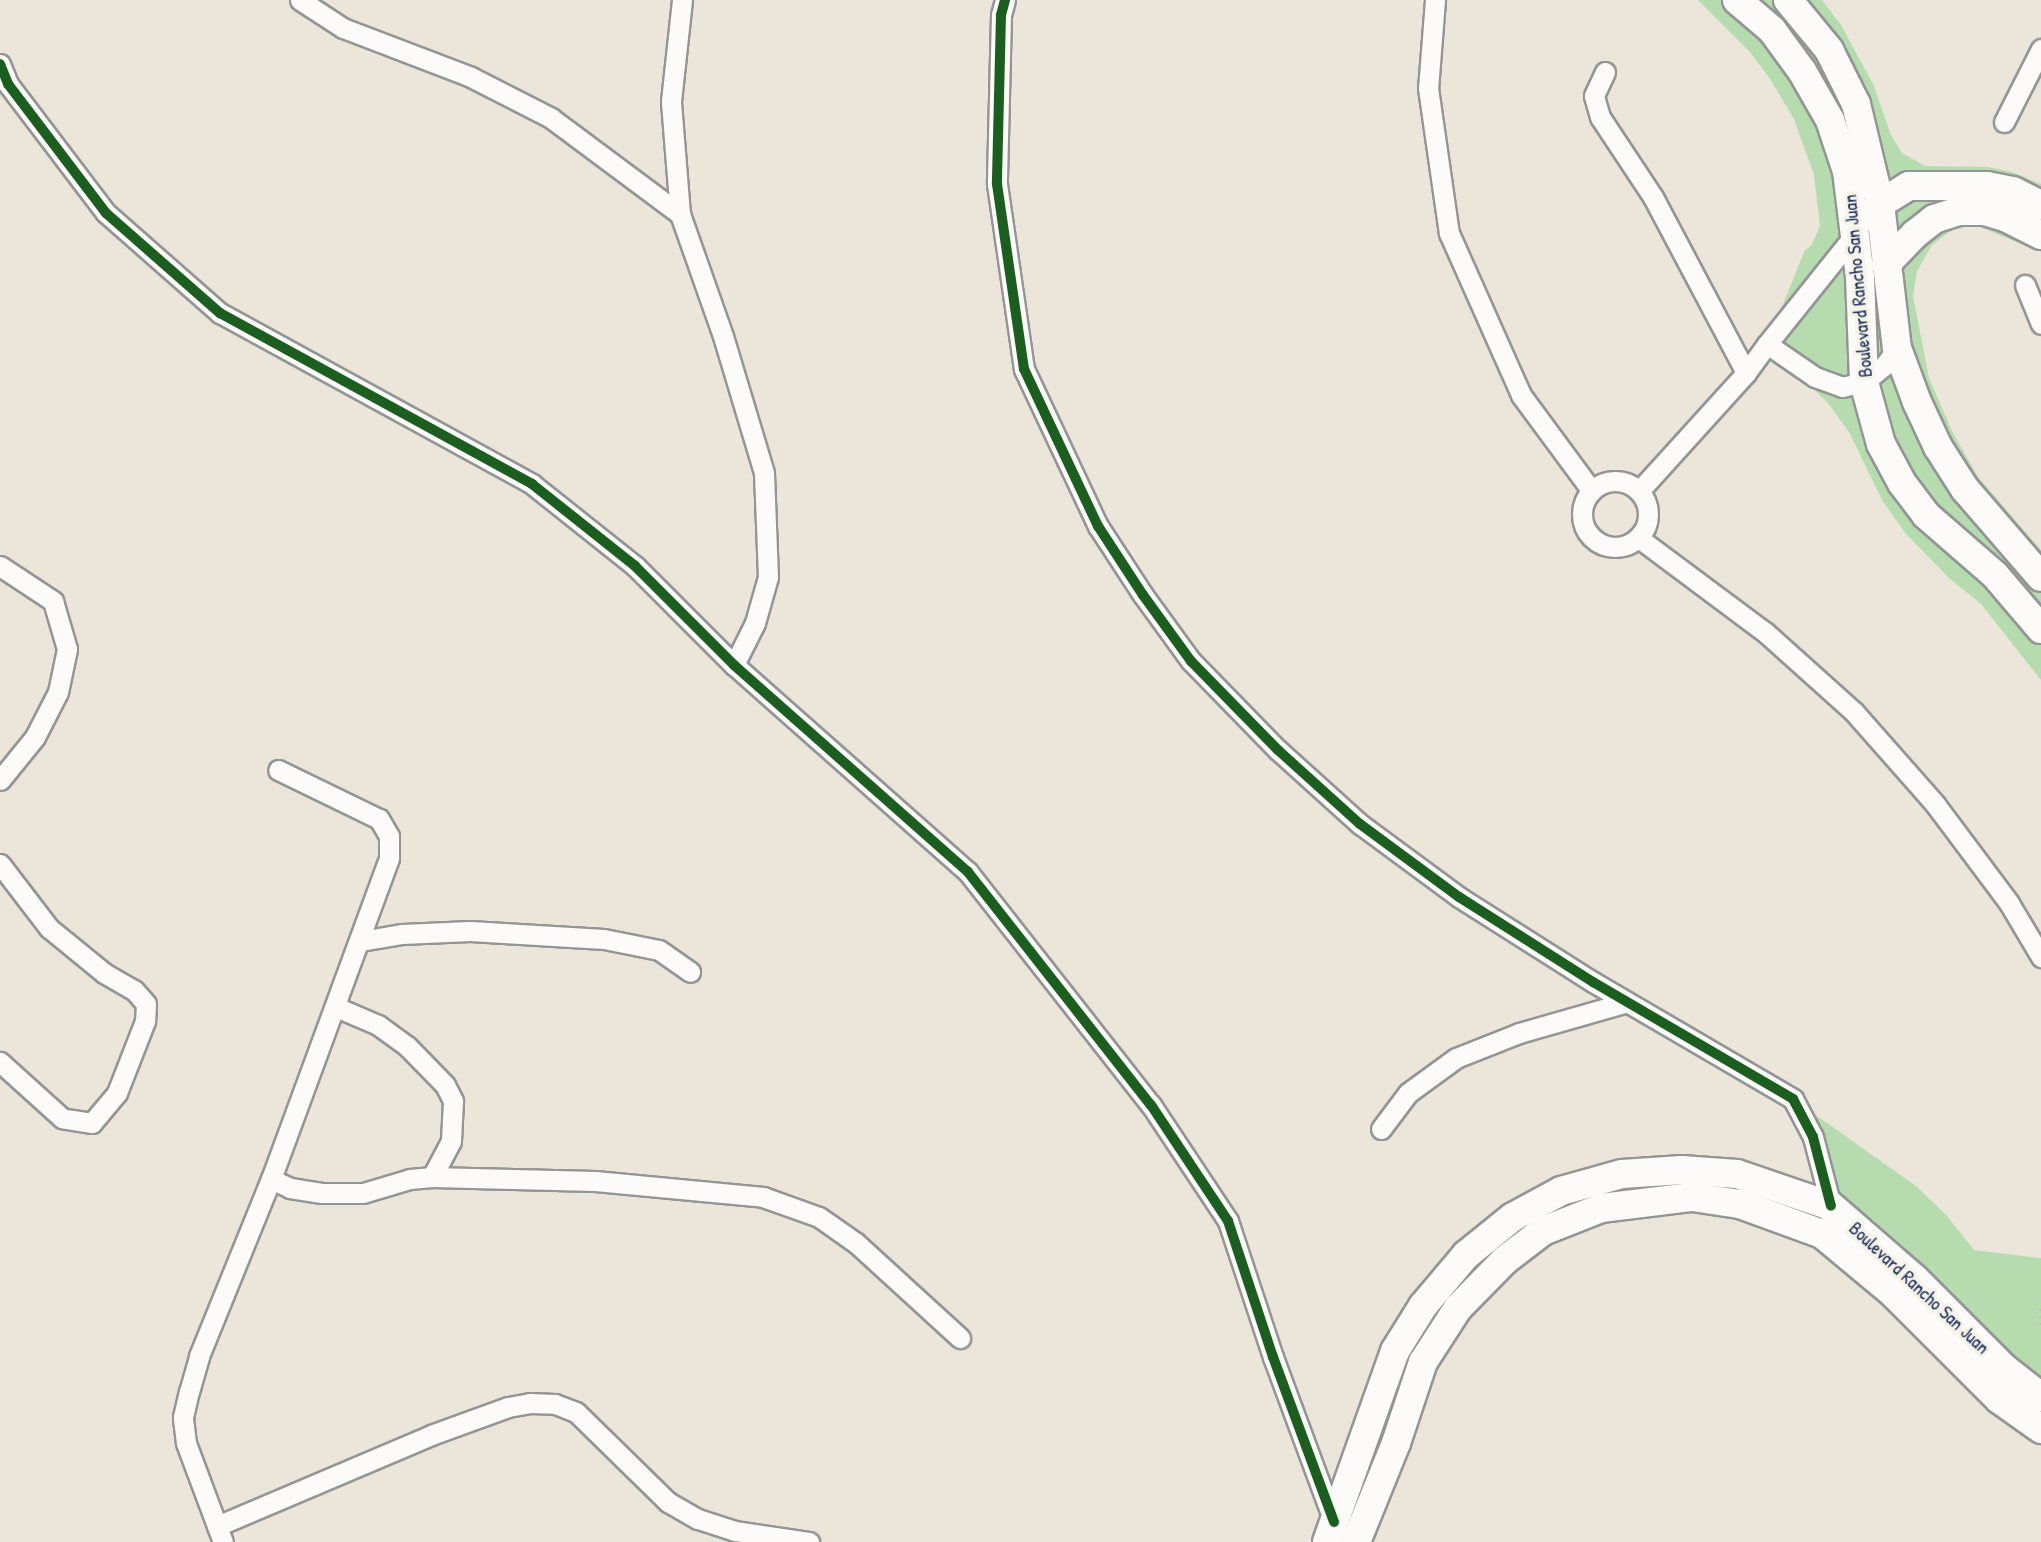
<!DOCTYPE html>
<html>
<head>
<meta charset="utf-8">
<style>
  body { margin:0 }
  #map { position:relative; width:2041px; height:1542px; overflow:hidden; background:#ebe6d9; font-family:"Patrick Hand",sans-serif }
  div>[style] { position:absolute }
  [style*='--x'] { left:calc(var(--x)*1px); top:calc(var(--y)*1px); width:calc(var(--w)*1px); rotate:calc(var(--a)*1deg) }
  .green>* { inset:0; background:#b6dbaf }
  .path>* { height:3.5px; margin-top:-1.75px; transform-origin:0; background:repeating-linear-gradient(90deg,#c0c1c3 0 2px,transparent 0 7px) }
  .roads { filter:drop-shadow(2px 0 #949595) drop-shadow(-2px 0 #949595) drop-shadow(0 2px #949595) drop-shadow(0 -2px #949595) }
  .street>* { height:19px; margin:-9.5px; padding:0 9.5px; transform-origin:9.5px; border-radius:9.5px; background:#fcfbf9 }
  .street>.ring { margin:-9.5px; padding:0; box-sizing:content-box; background:none; border:19px solid #fcfbf9; border-radius:50% }
  .secondary>* { height:28px; margin:-14px; padding:0 14px; transform-origin:14px; border-radius:14px; background:#fcfbf9 }
  .cycleway>* { height:10px; margin:-5px; padding:0 5px; transform-origin:5px; border-radius:5px; background:#1b5e20 }
  span { translate:-50% -50%; white-space:nowrap; text-align:center; line-height:1.15; -webkit-text-stroke:7px #f7f3e8; paint-order:stroke }
  .street-label { font-size:19px; color:#1b2f5e }
</style>
</head>
<body>
<div id="map">
  <div class="green">
    <i style="clip-path:polygon(1698px 0,1822px 0,1841px 25px,1873px 84px,1891px 135px,1902px 153px,1925px 166px,1987px 167px,2012px 172px,2041px 184px,2041px 252px,1975px 225px,1952px 230px,1932px 245px,1917px 271px,1913px 296px,1929px 378px,1953px 433px,1978px 477px,2041px 550px,2041px 680px,1981px 604px,1950px 579px,1906px 534px,1882px 500px,1849px 432px,1828px 403px,1767px 344px,1804px 252px,1812px 244px,1820px 226px,1814px 175px,1794px 119px,1770px 79px,1750px 52px)"></i>
    <i style="clip-path:polygon(1793px 1099px,1916px 1186px,1947px 1216px,1974px 1250px,2041px 1258px,2041px 1397px,1831px 1206px)"></i>
  </div>
  <div class="path">
    <i style="--x:2041;--y:1309;--w:16;--a:90"></i>
  </div>
  <div class="roads">
    <div class="street">
      <i style="--x:300;--y:0;--w:51;--a:33.1"></i>
      <i style="--x:343;--y:28;--w:137;--a:20.9"></i>
      <i style="--x:471;--y:77;--w:90;--a:27.1"></i>
      <i style="--x:551;--y:118;--w:161;--a:36.7"></i>
      <i style="--x:682;--y:0;--w:103;--a:96.2"></i>
      <i style="--x:671;--y:102;--w:112;--a:85.4"></i>
      <i style="--x:680;--y:214;--w:129;--a:70.6"></i>
      <i style="--x:723;--y:336;--w:143;--a:73.3"></i>
      <i style="--x:764;--y:473;--w:104;--a:87.8"></i>
      <i style="--x:768;--y:577;--w:48;--a:105.8"></i>
      <i style="--x:755;--y:623;--w:47;--a:116.6"></i>
      <i style="--x:1005;--y:0;--w:16;--a:105"></i>
      <i style="--x:1001;--y:15;--w:169;--a:91.4"></i>
      <i style="--x:997;--y:184;--w:187;--a:81.7"></i>
      <i style="--x:1024;--y:369;--w:174;--a:64.8"></i>
      <i style="--x:1098;--y:526;--w:82;--a:56.9"></i>
      <i style="--x:1143;--y:595;--w:82;--a:54"></i>
      <i style="--x:1191;--y:661;--w:124;--a:45.7"></i>
      <i style="--x:1278;--y:750;--w:110;--a:42.1"></i>
      <i style="--x:1360;--y:824;--w:123;--a:36.4"></i>
      <i style="--x:1459;--y:897;--w:159;--a:32.4"></i>
      <i style="--x:1593;--y:982;--w:232;--a:30.3"></i>
      <i style="--x:1793;--y:1099;--w:43;--a:62.2"></i>
      <i style="--x:1813;--y:1137;--w:71;--a:75.4"></i>
      <i style="--x:1831;--y:1206;--w:7;--a:106"></i>
      <i style="--x:1435;--y:0;--w:88;--a:94.5"></i>
      <i style="--x:1428;--y:88;--w:147;--a:81.8"></i>
      <i style="--x:1449;--y:233;--w:177;--a:66"></i>
      <i style="--x:1521;--y:395;--w:118;--a:53.6"></i>
      <i style="--x:0;--y:64;--w:22;--a:68"></i>
      <i style="--x:8;--y:84;--w:162;--a:52.8"></i>
      <i style="--x:106;--y:213;--w:152;--a:41.3"></i>
      <i style="--x:220;--y:313;--w:356;--a:28.7"></i>
      <i style="--x:532;--y:484;--w:132;--a:38.5"></i>
      <i style="--x:635;--y:566;--w:140;--a:45"></i>
      <i style="--x:734;--y:665;--w:312;--a:41.5"></i>
      <i style="--x:968;--y:872;--w:296;--a:51.9"></i>
      <i style="--x:1151;--y:1105;--w:139;--a:56.4"></i>
      <i style="--x:1228;--y:1221;--w:143;--a:71.7"></i>
      <i style="--x:1273;--y:1357;--w:176;--a:69.7"></i>
      <i style="--x:1605;--y:72;--w:26;--a:115"></i>
      <i style="--x:1594;--y:96;--w:22;--a:74"></i>
      <i style="--x:1600;--y:117;--w:96;--a:56.5"></i>
      <i style="--x:1653;--y:197;--w:199;--a:62.1"></i>
      <i style="--x:2004;--y:122;--w:82;--a:-63.1"></i>
      <i style="--x:1856;--y:233;--w:142;--a:128.7"></i>
      <i style="--x:1767;--y:344;--w:58;--a:34.5"></i>
      <i style="--x:1815;--y:377;--w:29;--a:20"></i>
      <i style="--x:1842;--y:387;--w:23;--a:-13"></i>
      <i style="--x:1864;--y:382;--w:26;--a:-39"></i>
      <i style="--x:1884;--y:366;--w:22;--a:-54"></i>
      <i style="--x:2025;--y:285;--w:42;--a:67.7"></i>
      <i class="ring" style="left:1582px;top:481px;width:47px;height:47px"></i>
      <i style="--x:1640;--y:490;--w:158;--a:-47.8"></i>
      <i style="--x:1746;--y:373;--w:36;--a:-54"></i>
      <i style="--x:1640;--y:539;--w:157;--a:36.7"></i>
      <i style="--x:1766;--y:633;--w:118;--a:41.9"></i>
      <i style="--x:1854;--y:712;--w:123;--a:48.6"></i>
      <i style="--x:1935;--y:804;--w:124;--a:53.2"></i>
      <i style="--x:2009;--y:903;--w:63;--a:59.3"></i>
      <i style="--x:0;--y:566;--w:64;--a:33.4"></i>
      <i style="--x:53;--y:601;--w:50;--a:73.7"></i>
      <i style="--x:67;--y:649;--w:44;--a:101.8"></i>
      <i style="--x:58;--y:692;--w:51;--a:117.1"></i>
      <i style="--x:35;--y:737;--w:55;--a:129.1"></i>
      <i style="--x:0;--y:864;--w:81;--a:52.6"></i>
      <i style="--x:49;--y:928;--w:71;--a:39.3"></i>
      <i style="--x:104;--y:973;--w:34;--a:30"></i>
      <i style="--x:134;--y:990;--w:18;--a:49"></i>
      <i style="--x:146;--y:1004;--w:17;--a:93"></i>
      <i style="--x:145;--y:1021;--w:77;--a:111.3"></i>
      <i style="--x:117;--y:1093;--w:39;--a:130"></i>
      <i style="--x:92;--y:1123;--w:30;--a:-171"></i>
      <i style="--x:62;--y:1118;--w:84;--a:-137.9"></i>
      <i style="--x:361;--y:941;--w:42;--a:-9.7"></i>
      <i style="--x:402;--y:934;--w:68;--a:-2.5"></i>
      <i style="--x:470;--y:931;--w:134;--a:3.4"></i>
      <i style="--x:604;--y:939;--w:56;--a:11.3"></i>
      <i style="--x:659;--y:950;--w:38;--a:35"></i>
      <i style="--x:336;--y:1007;--w:46;--a:23.2"></i>
      <i style="--x:378;--y:1025;--w:36;--a:36"></i>
      <i style="--x:407;--y:1046;--w:54;--a:45.7"></i>
      <i style="--x:445;--y:1085;--w:18;--a:63"></i>
      <i style="--x:453;--y:1101;--w:40;--a:92.9"></i>
      <i style="--x:451;--y:1141;--w:41;--a:117.8"></i>
      <i style="--x:1381;--y:1129;--w:45;--a:-53.1"></i>
      <i style="--x:1408;--y:1093;--w:59;--a:-36.1"></i>
      <i style="--x:1456;--y:1058;--w:68;--a:-21.6"></i>
      <i style="--x:1519;--y:1033;--w:112;--a:-16"></i>
      <i style="--x:271;--y:1179;--w:21;--a:25"></i>
      <i style="--x:290;--y:1188;--w:32;--a:9"></i>
      <i style="--x:322;--y:1193;--w:41;--a:0"></i>
      <i style="--x:363;--y:1193;--w:49;--a:-16.6"></i>
      <i style="--x:410;--y:1179;--w:22;--a:-5"></i>
      <i style="--x:432;--y:1177;--w:163;--a:1.4"></i>
      <i style="--x:595;--y:1181;--w:169;--a:5.4"></i>
      <i style="--x:763;--y:1197;--w:59;--a:19.7"></i>
      <i style="--x:819;--y:1217;--w:45;--a:35.1"></i>
      <i style="--x:856;--y:1243;--w:141;--a:42.4"></i>
      <i style="--x:217;--y:1526;--w:233;--a:-23"></i>
      <i style="--x:431;--y:1435;--w:82;--a:-20"></i>
      <i style="--x:508;--y:1407;--w:22;--a:-10"></i>
      <i style="--x:530;--y:1403;--w:25;--a:2"></i>
      <i style="--x:555;--y:1404;--w:22;--a:21"></i>
      <i style="--x:576;--y:1412;--w:129;--a:44.4"></i>
      <i style="--x:668;--y:1502;--w:34;--a:30"></i>
      <i style="--x:698;--y:1519;--w:39;--a:18"></i>
      <i style="--x:735;--y:1531;--w:75;--a:8.5"></i>
      <i style="--x:223;--y:1542;--w:106;--a:-110.5"></i>
      <i style="--x:186;--y:1443;--w:26;--a:-97"></i>
      <i style="--x:183;--y:1417;--w:26;--a:-77"></i>
      <i style="--x:189;--y:1392;--w:37;--a:-74"></i>
      <i style="--x:199;--y:1356;--w:191;--a:-67.9"></i>
      <i style="--x:271;--y:1179;--w:342;--a:-69.8"></i>
      <i style="--x:389;--y:858;--w:22;--a:-90"></i>
      <i style="--x:389;--y:836;--w:20;--a:-120"></i>
      <i style="--x:379;--y:819;--w:112;--a:-154.1"></i>
    </div>
    <div class="secondary">
      <i style="--x:1737;--y:0;--w:46;--a:40.6"></i>
      <i style="--x:1772;--y:30;--w:51;--a:53.8"></i>
      <i style="--x:1802;--y:71;--w:56;--a:60.3"></i>
      <i style="--x:1830;--y:120;--w:54;--a:71.6"></i>
      <i style="--x:1847;--y:171;--w:107;--a:83"></i>
      <i style="--x:1860;--y:277;--w:105;--a:87.8"></i>
      <i style="--x:1864;--y:382;--w:64;--a:74.7"></i>
      <i style="--x:1881;--y:444;--w:44;--a:61.7"></i>
      <i style="--x:1902;--y:483;--w:40;--a:53"></i>
      <i style="--x:1926;--y:515;--w:91;--a:41"></i>
      <i style="--x:1995;--y:575;--w:71;--a:49.6"></i>
      <i style="--x:1788;--y:0;--w:65;--a:50.6"></i>
      <i style="--x:1829;--y:50;--w:60;--a:63.4"></i>
      <i style="--x:1856;--y:104;--w:103;--a:76.5"></i>
      <i style="--x:1880;--y:204;--w:145;--a:83.3"></i>
      <i style="--x:1897;--y:348;--w:58;--a:69.7"></i>
      <i style="--x:1917;--y:402;--w:50;--a:65"></i>
      <i style="--x:1938;--y:447;--w:50;--a:57.3"></i>
      <i style="--x:1965;--y:489;--w:116;--a:49.2"></i>
      <i style="--x:1870;--y:216;--w:16;--a:-50"></i>
      <i style="--x:1880;--y:204;--w:34;--a:-32"></i>
      <i style="--x:1909;--y:186;--w:78;--a:0"></i>
      <i style="--x:1987;--y:186;--w:26;--a:11"></i>
      <i style="--x:2013;--y:191;--w:31;--a:27"></i>
      <i style="--x:1886;--y:264;--w:42;--a:-46"></i>
      <i style="--x:1915;--y:234;--w:24;--a:-38"></i>
      <i style="--x:1934;--y:219;--w:26;--a:-18"></i>
      <i style="--x:1959;--y:211;--w:26;--a:0"></i>
      <i style="--x:1985;--y:211;--w:21;--a:17"></i>
      <i style="--x:2005;--y:217;--w:40;--a:26.6"></i>
      <i style="--x:1327;--y:1542;--w:203;--a:-70.4"></i>
      <i style="--x:1395;--y:1351;--w:53;--a:-58.1"></i>
      <i style="--x:1423;--y:1306;--w:67;--a:-49.9"></i>
      <i style="--x:1466;--y:1255;--w:60;--a:-39"></i>
      <i style="--x:1513;--y:1217;--w:55;--a:-28.4"></i>
      <i style="--x:1561;--y:1191;--w:63;--a:-15.6"></i>
      <i style="--x:1622;--y:1174;--w:60;--a:-3.8"></i>
      <i style="--x:1682;--y:1170;--w:55;--a:4.2"></i>
      <i style="--x:1737;--y:1174;--w:99;--a:18.8"></i>
      <i style="--x:1831;--y:1206;--w:111;--a:41"></i>
      <i style="--x:1915;--y:1279;--w:126;--a:45"></i>
      <i style="--x:2004;--y:1368;--w:47;--a:38.1"></i>
      <i style="--x:1356;--y:1542;--w:107;--a:-68"></i>
      <i style="--x:1396;--y:1443;--w:85;--a:-71.6"></i>
      <i style="--x:1423;--y:1362;--w:64;--a:-57.1"></i>
      <i style="--x:1458;--y:1308;--w:67;--a:-45.6"></i>
      <i style="--x:1505;--y:1260;--w:48;--a:-37.3"></i>
      <i style="--x:1543;--y:1231;--w:62;--a:-21.6"></i>
      <i style="--x:1601;--y:1208;--w:92;--a:-6.9"></i>
      <i style="--x:1692;--y:1197;--w:49;--a:8.3"></i>
      <i style="--x:1740;--y:1204;--w:87;--a:20.1"></i>
      <i style="--x:1822;--y:1234;--w:92;--a:39.7"></i>
      <i style="--x:1893;--y:1293;--w:150;--a:45"></i>
      <i style="--x:1999;--y:1399;--w:52;--a:35.5"></i>
    </div>
  </div>
  <div class="cycleway">
    <i style="--x:1005;--y:0;--w:16;--a:105"></i>
    <i style="--x:1001;--y:15;--w:169;--a:91.4"></i>
    <i style="--x:997;--y:184;--w:187;--a:81.7"></i>
    <i style="--x:1024;--y:369;--w:174;--a:64.8"></i>
    <i style="--x:1098;--y:526;--w:82;--a:56.9"></i>
    <i style="--x:1143;--y:595;--w:82;--a:54"></i>
    <i style="--x:1191;--y:661;--w:124;--a:45.7"></i>
    <i style="--x:1278;--y:750;--w:110;--a:42.1"></i>
    <i style="--x:1360;--y:824;--w:123;--a:36.4"></i>
    <i style="--x:1459;--y:897;--w:159;--a:32.4"></i>
    <i style="--x:1593;--y:982;--w:232;--a:30.3"></i>
    <i style="--x:1793;--y:1099;--w:43;--a:62.2"></i>
    <i style="--x:1813;--y:1137;--w:71;--a:75.4"></i>
    <i style="--x:0;--y:64;--w:22;--a:68"></i>
    <i style="--x:8;--y:84;--w:162;--a:52.8"></i>
    <i style="--x:106;--y:213;--w:152;--a:41.3"></i>
    <i style="--x:220;--y:313;--w:356;--a:28.7"></i>
    <i style="--x:532;--y:484;--w:132;--a:38.5"></i>
    <i style="--x:635;--y:566;--w:140;--a:45"></i>
    <i style="--x:734;--y:665;--w:312;--a:41.5"></i>
    <i style="--x:968;--y:872;--w:296;--a:51.9"></i>
    <i style="--x:1151;--y:1105;--w:139;--a:56.4"></i>
    <i style="--x:1228;--y:1221;--w:143;--a:71.7"></i>
    <i style="--x:1273;--y:1357;--w:176;--a:69.7"></i>
  </div>
  <div class="street-label">
    <span style="left:1858px;top:286px;rotate:-95deg">Boulevard Rancho San Juan</span>
    <span style="left:1919px;top:1288px;rotate:43deg">Boulevard Rancho San Juan</span>
  </div>
</div>
</body>
</html>
